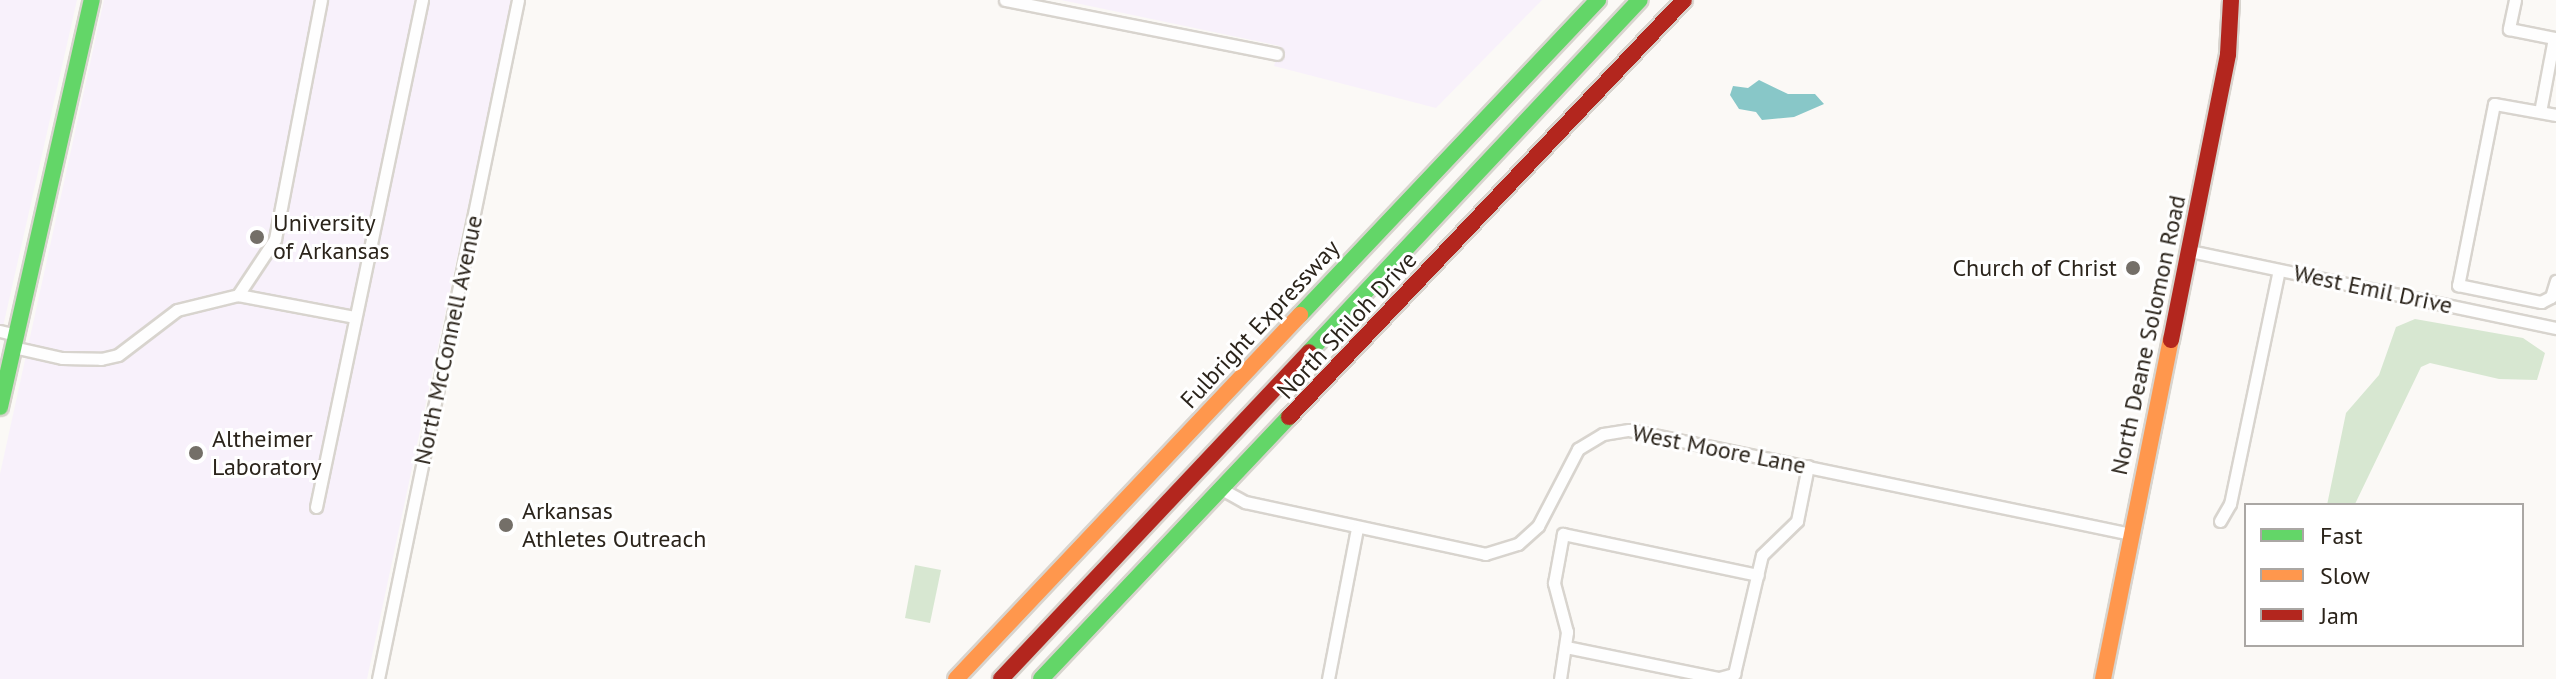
<!DOCTYPE html>
<html>
<head>
<meta charset="utf-8">
<style>
  body { margin:0 }
  #map { position:relative; width:2556px; height:679px; overflow:hidden; background:#fbf9f6; font-family:"PT Sans",sans-serif }
  div>[style] { position:absolute }
  [style*='--x'] { left:calc(var(--x)*1px); top:calc(var(--y)*1px); width:calc(var(--w)*1px); rotate:calc(var(--a)*1deg) }
  .education>* { inset:0; background:#f8f1fb }
  .green>* { inset:0; background:#d7e7d1 }
  .water>* { inset:0; background:#88c7c8 }
  .roads { filter:drop-shadow(2px 0 #d8d4ce) drop-shadow(-2px 0 #d8d4ce) drop-shadow(0 2px #d8d4ce) drop-shadow(0 -2px #d8d4ce) }
  .street>* { height:11px; margin:-5.5px; padding:0 5.5px; transform-origin:5.5px; border-radius:5.5px; background:#fefefe }
  .fast>* { height:16px; margin:-8px; padding:0 8px; transform-origin:8px; border-radius:8px; background:#63d668 }
  .slow>* { height:16px; margin:-8px; padding:0 8px; transform-origin:8px; border-radius:8px; background:#ff974d }
  .jam>* { height:16px; margin:-8px; padding:0 8px; transform-origin:8px; border-radius:8px; background:#b3261e }
  .dots>* { width:22px; height:22px; translate:-50% -50%; box-sizing:border-box; border:4px solid #fff; border-radius:50% }
  span { translate:-50% -50%; white-space:nowrap; text-align:center; line-height:1.15; -webkit-text-stroke:6px #fff; paint-order:stroke }
  .poi-label { font-size:24px; color:#2b241b }
  .left { translate:0 -50%; text-align:left }
  .right { translate:-100% -50%; text-align:right }
  .street-label { font-size:24px; color:#2b241b }
  .legend { position:absolute; left:2244px; top:503px; width:280px; height:144px; box-sizing:border-box; background:#fff; border:2px solid #aaa7a4; margin:0; padding:10px 14px; list-style:none; font-size:24px; color:#2b241b }
  .legend li { display:flex; align-items:center; gap:16px; height:40px }
  .legend b { width:40px; border:2px solid #aaa7a4 }
</style>
</head>
<body>
<div id="map">
  <div class="education">
    <i style="clip-path:polygon(0 0,77px 0,0 340px)"></i>
    <i style="clip-path:polygon(104px 0,512px 0,367px 679px,0 679px,0 474px)"></i>
    <i style="clip-path:polygon(1061px 0,1542px 0,1436px 108px,1274px 66px,1280px 46px)"></i>
  </div>
  <div class="green">
    <i style="clip-path:polygon(2415px 319px,2523px 338px,2545px 353px,2537px 380px,2499px 379px,2430px 363px,2421px 367px,2355px 504px,2327px 505px,2346px 413px,2379px 375px,2396px 327px)"></i>
    <i style="clip-path:polygon(915px 565px,941px 570px,930px 623px,905px 618px)"></i>
  </div>
  <div class="water">
    <i style="clip-path:polygon(1759px 80px,1788px 94px,1815px 94px,1824px 104px,1794px 117px,1762px 120px,1756px 112px,1739px 109px,1730px 95px,1733px 86px,1748px 88px)"></i>
  </div>
  <div class="roads">
    <div class="street">
      <i style="--x:1005;--y:0;--w:277;--a:11.2"></i>
      <i style="--x:2515;--y:0;--w:30;--a:102"></i>
      <i style="--x:2509;--y:29;--w:46;--a:11.3"></i>
      <i style="--x:2554;--y:38;--w:75;--a:100.7"></i>
      <i style="--x:2556;--y:115;--w:63;--a:-169.9"></i>
      <i style="--x:2494;--y:104;--w:185;--a:101.2"></i>
      <i style="--x:2458;--y:285;--w:85;--a:11.6"></i>
      <i style="--x:2541;--y:302;--w:11;--a:-27"></i>
      <i style="--x:2551;--y:297;--w:17;--a:-73"></i>
      <i style="--x:2190;--y:251;--w:374;--a:11.9"></i>
      <i style="--x:238;--y:295;--w:67;--a:-56.5"></i>
      <i style="--x:275;--y:239;--w:243;--a:-79.1"></i>
      <i style="--x:0;--y:331;--w:16;--a:14"></i>
      <i style="--x:13;--y:347;--w:50;--a:12.7"></i>
      <i style="--x:62;--y:358;--w:39;--a:1"></i>
      <i style="--x:101;--y:359;--w:17;--a:-13"></i>
      <i style="--x:118;--y:355;--w:74;--a:-37.3"></i>
      <i style="--x:177;--y:310;--w:63;--a:-13.8"></i>
      <i style="--x:238;--y:295;--w:118;--a:10.7"></i>
      <i style="--x:1225;--y:491;--w:23;--a:29"></i>
      <i style="--x:1245;--y:502;--w:246;--a:12.2"></i>
      <i style="--x:1485;--y:554;--w:34;--a:-17"></i>
      <i style="--x:1518;--y:544;--w:27;--a:-42"></i>
      <i style="--x:1538;--y:526;--w:87;--a:-62.5"></i>
      <i style="--x:1578;--y:449;--w:29;--a:-31"></i>
      <i style="--x:1603;--y:434;--w:26;--a:-9"></i>
      <i style="--x:1629;--y:430;--w:513;--a:11.7"></i>
      <i style="--x:316;--y:507;--w:518;--a:-78.19"></i>
      <i style="--x:2220;--y:521;--w:20;--a:-60"></i>
      <i style="--x:2230;--y:504;--w:239;--a:-78.2"></i>
      <i style="--x:1566;--y:647;--w:156;--a:11.5"></i>
      <i style="--x:1719;--y:678;--w:16;--a:-15"></i>
      <i style="--x:1734;--y:674;--w:122;--a:-76.8"></i>
      <i style="--x:1762;--y:555;--w:49;--a:-44.2"></i>
      <i style="--x:1797;--y:521;--w:56;--a:-78.7"></i>
      <i style="--x:378;--y:679;--w:693;--a:-78.35"></i>
      <i style="--x:1328;--y:679;--w:153;--a:-79.1"></i>
      <i style="--x:1560;--y:679;--w:48;--a:-81.5"></i>
      <i style="--x:1567;--y:632;--w:51;--a:-104.9"></i>
      <i style="--x:1554;--y:583;--w:50;--a:-79.6"></i>
      <i style="--x:1563;--y:534;--w:199;--a:11.9"></i>
    </div>
    <div class="fast">
      <i style="--x:1300;--y:315;--w:434;--a:-46.6"></i>
      <i style="--x:1309;--y:352;--w:483;--a:-46.8"></i>
      <i style="--x:0;--y:407;--w:417;--a:-77.3"></i>
      <i style="--x:1041;--y:679;--w:361;--a:-46.6"></i>
    </div>
    <div class="slow">
      <i style="--x:956;--y:679;--w:501;--a:-46.62"></i>
      <i style="--x:2103;--y:679;--w:346;--a:-78.7"></i>
    </div>
    <div class="jam">
      <i style="--x:2171;--y:340;--w:292;--a:-78.7"></i>
      <i style="--x:2228;--y:54;--w:54;--a:-86.8"></i>
      <i style="--x:1289;--y:417;--w:574;--a:-46.55"></i>
      <i style="--x:1001;--y:679;--w:449;--a:-46.7"></i>
    </div>
  </div>
  <div class="dots">
    <i style="left:257px;top:237px;background:#746f68"></i>
    <i style="left:2133px;top:268px;background:#746f68"></i>
    <i style="left:196px;top:453px;background:#746f68"></i>
    <i style="left:506px;top:525px;background:#746f68"></i>
  </div>
  <div class="poi-label">
    <span class="left" style="left:273px;top:237px">University<br>of Arkansas</span>
    <span class="right" style="left:2117px;top:268px">Church of Christ</span>
    <span class="left" style="left:212px;top:453px">Altheimer<br>Laboratory</span>
    <span class="left" style="left:522px;top:525px">Arkansas<br>Athletes Outreach</span>
  </div>
  <div class="street-label">
    <span style="left:2373px;top:289px;rotate:12deg">West Emil Drive</span>
    <span style="left:1260px;top:324px;rotate:-47deg">Fulbright Expressway</span>
    <span style="left:1347px;top:325px;rotate:-47deg">North Shiloh Drive</span>
    <span style="left:2148px;top:335px;rotate:-78deg">North Deane Solomon Road</span>
    <span style="left:448px;top:340px;rotate:-78deg">North McConnell Avenue</span>
    <span style="left:1719px;top:449px;rotate:11deg">West Moore Lane</span>
  </div>
  <ul class="legend">
  <li><b style="height:10px;background:#63d668"></b>Fast</li>
  <li><b style="height:10px;background:#ff974d"></b>Slow</li>
  <li><b style="height:10px;background:#b3261e"></b>Jam</li>
  </ul>
</div>
</body>
</html>
